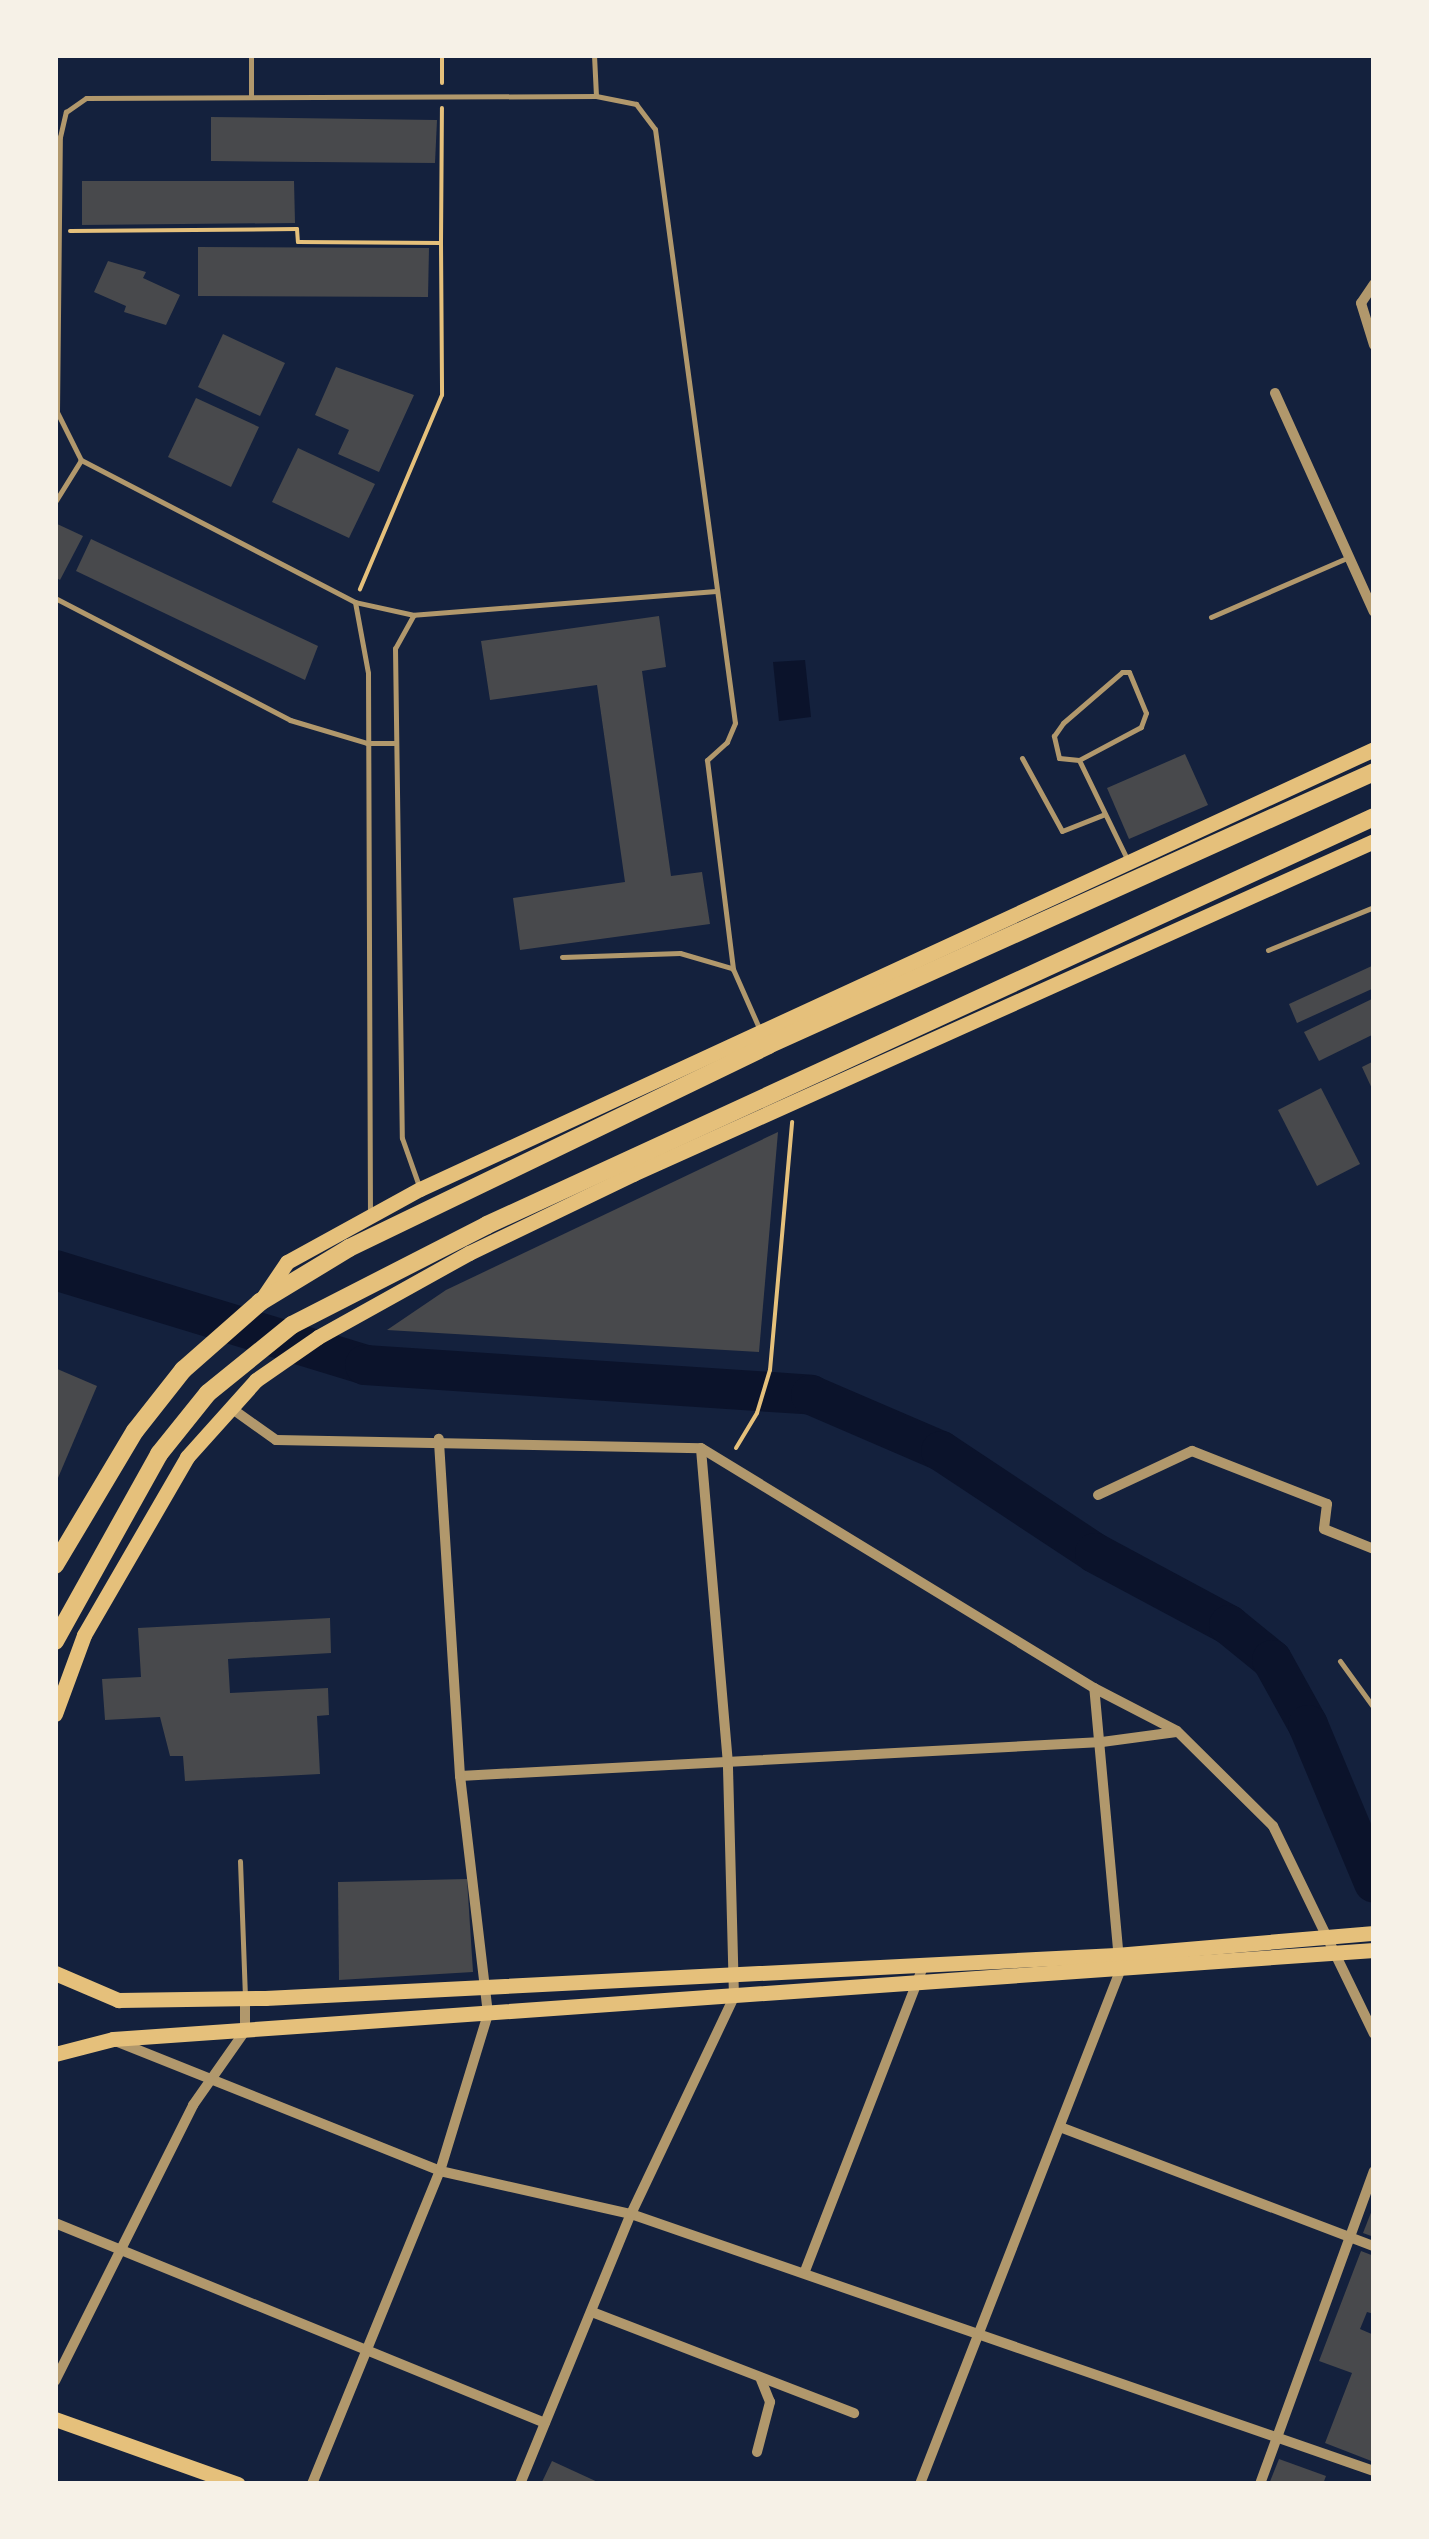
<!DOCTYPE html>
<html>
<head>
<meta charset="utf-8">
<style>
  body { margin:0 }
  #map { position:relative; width:1429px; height:2539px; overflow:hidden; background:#14213d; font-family:Ubuntu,sans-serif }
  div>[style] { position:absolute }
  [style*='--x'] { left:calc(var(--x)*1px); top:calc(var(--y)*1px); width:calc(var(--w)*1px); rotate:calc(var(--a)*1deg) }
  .water>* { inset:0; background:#0b132b }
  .river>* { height:40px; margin:-20px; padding:0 20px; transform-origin:20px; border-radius:20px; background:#0b132b }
  .building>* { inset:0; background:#48494c }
  .path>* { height:4px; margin:-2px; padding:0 2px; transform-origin:2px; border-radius:2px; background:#e5c07b }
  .service>* { height:5px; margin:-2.5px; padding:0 2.5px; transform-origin:2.5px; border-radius:2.5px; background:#b1986c }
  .minor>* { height:10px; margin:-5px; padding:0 5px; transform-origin:5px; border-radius:5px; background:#b1986c }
  .secondary>* { height:15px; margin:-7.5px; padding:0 7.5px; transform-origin:7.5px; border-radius:7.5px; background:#e5c07b }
  .primary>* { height:18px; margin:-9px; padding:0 9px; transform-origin:9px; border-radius:9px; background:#e5c07b }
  span { translate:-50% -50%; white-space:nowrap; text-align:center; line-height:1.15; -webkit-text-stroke:10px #f6f1e7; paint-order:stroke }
  .frame { position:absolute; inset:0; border:58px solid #f6f1e7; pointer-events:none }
</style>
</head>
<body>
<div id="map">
  <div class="water">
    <i style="clip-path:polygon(805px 660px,811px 717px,779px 721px,773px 662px)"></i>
  </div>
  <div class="river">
    <i style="--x:55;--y:1270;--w:324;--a:17"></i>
    <i style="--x:365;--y:1365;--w:447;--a:3.8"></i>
    <i style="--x:811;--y:1395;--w:142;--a:23.3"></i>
    <i style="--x:941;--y:1451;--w:185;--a:33.5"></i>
    <i style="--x:1095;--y:1553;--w:152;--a:28.2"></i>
    <i style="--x:1229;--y:1625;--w:55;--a:39.1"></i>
    <i style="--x:1272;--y:1660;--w:74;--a:61"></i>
    <i style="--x:1308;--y:1725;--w:171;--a:67.3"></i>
  </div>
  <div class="building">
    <i style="clip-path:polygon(211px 117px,437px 120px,435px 163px,211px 161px)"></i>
    <i style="clip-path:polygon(82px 181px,294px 181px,295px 223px,82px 225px)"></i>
    <i style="clip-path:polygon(198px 247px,429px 248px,428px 297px,198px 296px)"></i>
    <i style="clip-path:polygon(108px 261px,146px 272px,143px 278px,180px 295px,166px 325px,124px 312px,126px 306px,94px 292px)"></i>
    <i style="clip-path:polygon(223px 334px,285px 363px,260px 416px,198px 387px)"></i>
    <i style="clip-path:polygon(336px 367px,414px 395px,379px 472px,338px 454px,349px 430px,315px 415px)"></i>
    <i style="clip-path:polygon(196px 398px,259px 427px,231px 487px,168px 457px)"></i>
    <i style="clip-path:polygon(298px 448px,375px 484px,349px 538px,272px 502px)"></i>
    <i style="clip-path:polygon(55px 523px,83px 536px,60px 580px,55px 577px)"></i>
    <i style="clip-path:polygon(91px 539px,318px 646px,305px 680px,76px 571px)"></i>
    <i style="clip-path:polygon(659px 616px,666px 667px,642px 671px,671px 876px,702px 872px,710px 924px,520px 950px,513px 898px,625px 882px,597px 685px,490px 700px,481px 641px)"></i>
    <i style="clip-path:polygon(1185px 754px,1208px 805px,1129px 839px,1107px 788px)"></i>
    <i style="clip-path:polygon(1374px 965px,1374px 988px,1297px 1023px,1289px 1004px)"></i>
    <i style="clip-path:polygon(1374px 998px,1374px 1034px,1319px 1061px,1304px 1032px)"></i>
    <i style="clip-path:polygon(1374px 1061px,1374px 1093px,1362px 1067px)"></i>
    <i style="clip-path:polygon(1321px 1088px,1360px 1164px,1317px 1186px,1278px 1110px)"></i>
    <i style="clip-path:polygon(778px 1132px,759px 1352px,387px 1330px,446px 1290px)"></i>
    <i style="clip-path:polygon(55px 1368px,97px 1386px,55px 1485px)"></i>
    <i style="clip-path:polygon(330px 1618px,331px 1653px,228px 1659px,230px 1693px,328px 1688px,329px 1715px,317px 1716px,320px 1774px,185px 1781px,183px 1756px,170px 1756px,160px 1717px,105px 1720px,102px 1679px,141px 1677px,138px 1628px)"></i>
    <i style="clip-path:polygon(467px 1879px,473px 1972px,339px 1980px,338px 1882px)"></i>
    <i style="clip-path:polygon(1374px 2205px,1374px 2237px,1363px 2233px)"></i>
    <i style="clip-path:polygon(1361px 2251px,1374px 2256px,1374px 2314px,1367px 2312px,1360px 2329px,1374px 2335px,1374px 2462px,1325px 2443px,1352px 2373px,1319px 2361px)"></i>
    <i style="clip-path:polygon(1279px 2459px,1326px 2476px,1323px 2484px,1269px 2484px)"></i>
    <i style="clip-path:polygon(552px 2461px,602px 2484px,541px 2484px)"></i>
  </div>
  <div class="path">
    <i style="--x:442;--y:83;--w:28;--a:-90"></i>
    <i style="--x:70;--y:231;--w:227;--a:-0.5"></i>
    <i style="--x:297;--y:229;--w:13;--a:86"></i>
    <i style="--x:298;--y:242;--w:143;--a:0.4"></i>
    <i style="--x:441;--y:243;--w:152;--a:89.6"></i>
    <i style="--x:442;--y:395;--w:211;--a:112.9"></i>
    <i style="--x:441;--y:243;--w:135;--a:-89.6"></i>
    <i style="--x:736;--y:1448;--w:41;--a:-59"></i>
    <i style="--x:757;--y:1413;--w:45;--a:-73.2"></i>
    <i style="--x:770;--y:1370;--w:249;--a:-84.9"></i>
  </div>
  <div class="service">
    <i style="--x:594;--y:55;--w:41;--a:87.2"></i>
    <i style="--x:251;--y:96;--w:41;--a:-90"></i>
    <i style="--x:55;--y:502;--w:49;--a:-58.2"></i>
    <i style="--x:716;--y:591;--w:303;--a:175.5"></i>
    <i style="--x:414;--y:615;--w:60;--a:-167.6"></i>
    <i style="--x:355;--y:602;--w:309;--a:-152.6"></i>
    <i style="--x:81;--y:460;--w:54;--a:-116.6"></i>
    <i style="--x:57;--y:412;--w:275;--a:-89.4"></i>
    <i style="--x:60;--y:137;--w:26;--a:-77"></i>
    <i style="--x:66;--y:112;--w:24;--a:-35"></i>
    <i style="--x:86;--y:98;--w:510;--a:-0.22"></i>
    <i style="--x:596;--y:96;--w:41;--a:11.3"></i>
    <i style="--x:636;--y:104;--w:31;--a:53"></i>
    <i style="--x:655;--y:129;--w:599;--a:82.33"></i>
    <i style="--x:735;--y:723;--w:21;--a:113"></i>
    <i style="--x:727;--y:742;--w:27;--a:138"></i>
    <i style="--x:707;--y:760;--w:211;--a:82.9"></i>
    <i style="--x:733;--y:969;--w:64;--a:66.2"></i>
    <i style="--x:55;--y:598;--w:265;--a:27.4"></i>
    <i style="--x:290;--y:720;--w:80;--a:16.6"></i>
    <i style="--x:367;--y:743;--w:29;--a:0"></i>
    <i style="--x:355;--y:602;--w:72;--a:79.6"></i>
    <i style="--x:368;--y:673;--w:540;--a:89.79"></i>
    <i style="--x:413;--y:616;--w:37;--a:119"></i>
    <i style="--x:395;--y:648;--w:490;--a:89.2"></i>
    <i style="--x:402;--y:1138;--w:51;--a:70.5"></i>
    <i style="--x:1211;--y:617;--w:148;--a:-23.5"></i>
    <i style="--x:1122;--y:672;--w:7;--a:0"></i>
    <i style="--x:1129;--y:672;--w:44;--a:67.5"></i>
    <i style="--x:1146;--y:713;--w:15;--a:110"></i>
    <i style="--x:1141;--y:727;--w:70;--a:152"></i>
    <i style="--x:1079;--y:760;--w:20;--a:-174"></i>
    <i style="--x:1059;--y:758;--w:23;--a:-103"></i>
    <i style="--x:1054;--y:736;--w:16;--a:-55"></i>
    <i style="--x:1063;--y:723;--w:78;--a:-40.8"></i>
    <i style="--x:1022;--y:758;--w:83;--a:61.3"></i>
    <i style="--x:1062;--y:831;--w:46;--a:-21.6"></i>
    <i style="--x:1079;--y:760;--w:112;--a:64.1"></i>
    <i style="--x:1268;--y:950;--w:114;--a:-22.1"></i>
    <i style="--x:562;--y:957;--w:118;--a:-1.9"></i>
    <i style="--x:680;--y:953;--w:53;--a:16.4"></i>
    <i style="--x:1340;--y:1661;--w:58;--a:54.1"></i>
    <i style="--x:240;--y:1861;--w:134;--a:87.9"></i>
  </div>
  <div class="minor">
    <i style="--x:1374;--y:284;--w:23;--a:124"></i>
    <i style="--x:1361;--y:303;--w:44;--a:72.8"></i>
    <i style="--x:1275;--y:393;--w:240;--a:65.7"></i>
    <i style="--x:231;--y:1408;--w:55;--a:35.4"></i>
    <i style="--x:276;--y:1440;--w:425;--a:1.1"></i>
    <i style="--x:701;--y:1448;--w:460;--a:31.4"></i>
    <i style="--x:1094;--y:1688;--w:93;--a:27.4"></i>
    <i style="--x:1177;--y:1731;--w:135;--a:44.7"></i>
    <i style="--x:1273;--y:1826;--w:231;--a:64.1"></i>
    <i style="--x:1098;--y:1495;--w:104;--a:-25.1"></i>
    <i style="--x:1192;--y:1451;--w:145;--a:21.4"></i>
    <i style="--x:1327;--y:1504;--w:25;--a:97"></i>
    <i style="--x:1324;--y:1529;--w:54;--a:21.8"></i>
    <i style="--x:460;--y:1776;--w:643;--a:-3.03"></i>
    <i style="--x:1102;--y:1742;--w:75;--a:-7.7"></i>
    <i style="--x:118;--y:2042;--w:347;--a:21.8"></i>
    <i style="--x:440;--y:2171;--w:196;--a:12.7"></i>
    <i style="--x:631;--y:2214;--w:786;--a:19.08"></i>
    <i style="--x:1060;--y:2127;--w:336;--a:20.8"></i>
    <i style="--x:55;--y:2223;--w:529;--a:22.2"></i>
    <i style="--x:805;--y:2271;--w:329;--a:-68.8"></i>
    <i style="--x:592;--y:2312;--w:281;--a:21.1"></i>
    <i style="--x:55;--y:2381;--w:309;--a:-63.4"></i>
    <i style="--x:193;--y:2105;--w:90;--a:-54.9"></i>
    <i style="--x:245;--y:2031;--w:33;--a:-90"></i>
    <i style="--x:757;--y:2452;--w:52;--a:-75.4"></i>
    <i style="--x:770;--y:2402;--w:24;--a:-112"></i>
    <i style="--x:312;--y:2484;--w:338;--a:-67.8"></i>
    <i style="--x:440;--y:2171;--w:164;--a:-73"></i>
    <i style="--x:488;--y:2014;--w:240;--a:-96.7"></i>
    <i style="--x:460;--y:1776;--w:338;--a:-93.6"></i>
    <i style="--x:520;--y:2484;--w:292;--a:-67.7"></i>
    <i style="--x:631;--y:2214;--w:240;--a:-64.6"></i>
    <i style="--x:734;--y:1997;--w:233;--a:-91.5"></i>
    <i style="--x:728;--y:1764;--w:317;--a:-94.9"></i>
    <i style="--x:920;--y:2484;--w:551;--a:-68.7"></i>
    <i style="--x:1120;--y:1971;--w:284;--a:-95.2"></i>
    <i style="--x:1260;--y:2484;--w:333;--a:-70"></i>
  </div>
  <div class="secondary">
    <i style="--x:260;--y:1302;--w:48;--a:-56"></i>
    <i style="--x:287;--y:1262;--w:152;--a:-28.8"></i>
    <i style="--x:420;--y:1189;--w:1051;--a:-24.76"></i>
    <i style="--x:55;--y:1714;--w:84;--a:-69.8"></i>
    <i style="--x:84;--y:1635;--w:206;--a:-59.9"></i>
    <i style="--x:187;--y:1457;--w:103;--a:-48.1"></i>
    <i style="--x:256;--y:1380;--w:75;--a:-34.7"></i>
    <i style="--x:318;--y:1337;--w:173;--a:-29.1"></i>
    <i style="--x:469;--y:1253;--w:182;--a:-25.7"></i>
    <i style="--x:633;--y:1174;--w:812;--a:-24.2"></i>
    <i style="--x:55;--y:1973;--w:69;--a:23.2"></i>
    <i style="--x:118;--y:2000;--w:147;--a:-0.8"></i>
    <i style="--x:265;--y:1998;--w:852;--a:-2.89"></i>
    <i style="--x:1116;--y:1955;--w:259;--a:-4.9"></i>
    <i style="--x:55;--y:2054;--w:60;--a:-14.5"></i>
    <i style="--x:113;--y:2039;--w:1264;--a:-4.04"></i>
    <i style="--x:55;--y:2419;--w:194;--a:19.6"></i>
  </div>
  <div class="primary">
    <i style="--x:55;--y:1565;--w:156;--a:-59.2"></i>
    <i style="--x:135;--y:1431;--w:78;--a:-51.8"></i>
    <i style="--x:183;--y:1370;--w:103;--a:-41.4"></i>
    <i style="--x:260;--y:1302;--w:104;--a:-31.2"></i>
    <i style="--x:349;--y:1248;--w:466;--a:-25.8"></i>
    <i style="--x:768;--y:1045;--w:665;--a:-24.25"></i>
    <i style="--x:55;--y:1641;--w:214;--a:-60.9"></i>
    <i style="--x:159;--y:1454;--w:78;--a:-51.2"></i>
    <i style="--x:208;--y:1393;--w:108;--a:-39"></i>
    <i style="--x:292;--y:1325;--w:219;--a:-27.1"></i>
    <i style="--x:487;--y:1225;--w:976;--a:-24.7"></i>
  </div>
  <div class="frame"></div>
</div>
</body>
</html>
